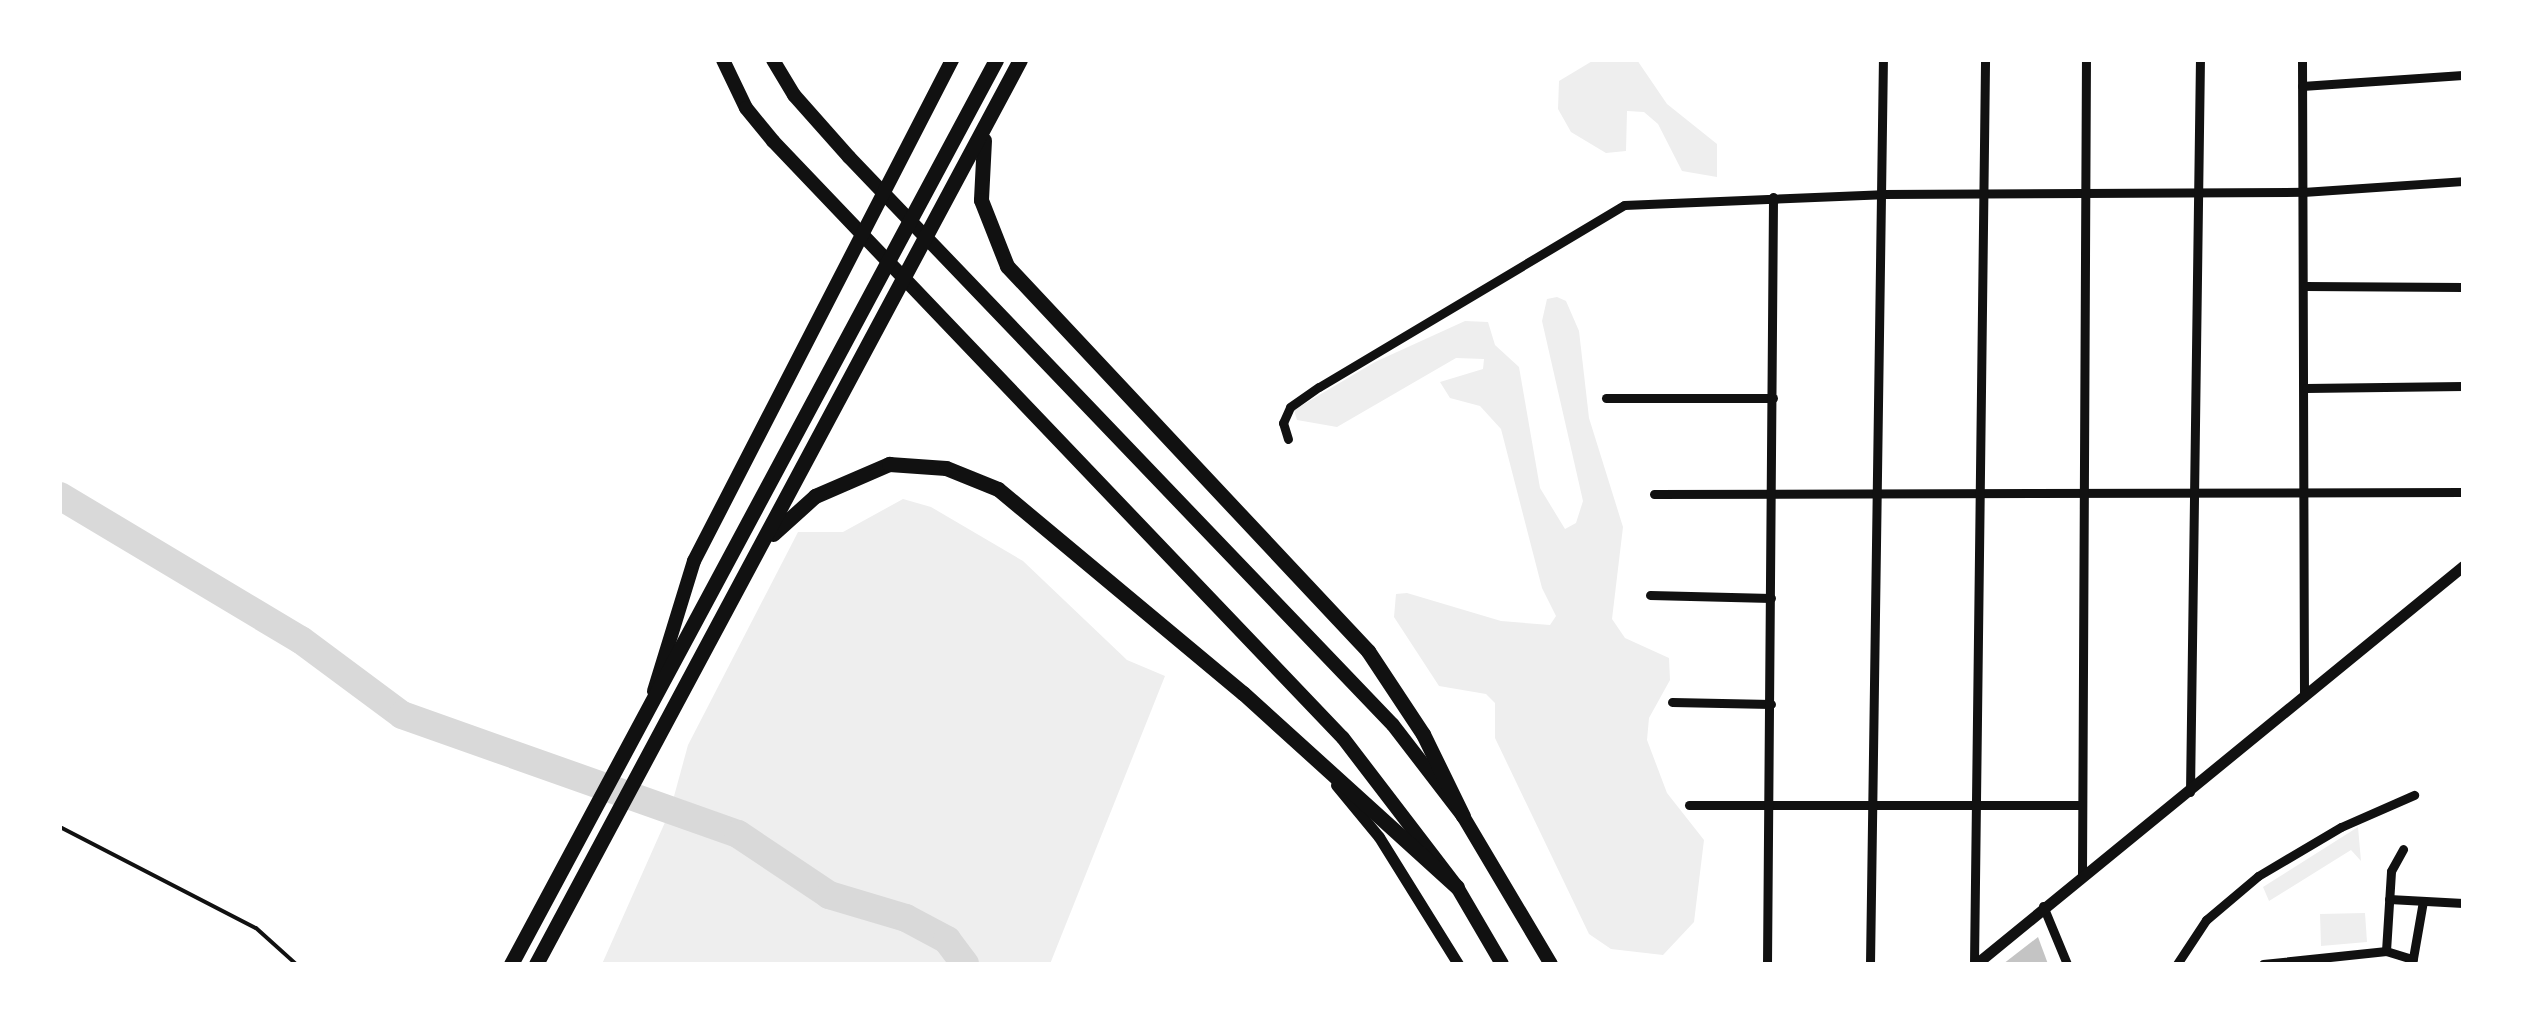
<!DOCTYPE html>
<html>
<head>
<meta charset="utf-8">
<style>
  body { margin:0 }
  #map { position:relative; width:2523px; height:1024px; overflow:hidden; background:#fff; font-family:Mulish,sans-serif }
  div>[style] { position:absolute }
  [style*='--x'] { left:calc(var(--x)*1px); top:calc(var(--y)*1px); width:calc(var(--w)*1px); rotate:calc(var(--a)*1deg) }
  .green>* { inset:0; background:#eee }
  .river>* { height:28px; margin:-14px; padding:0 14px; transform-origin:14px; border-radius:14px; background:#d9d9d9 }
  .building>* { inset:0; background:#c4c4c4 }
  .service>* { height:4px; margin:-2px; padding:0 2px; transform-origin:2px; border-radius:2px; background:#111 }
  .minor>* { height:9px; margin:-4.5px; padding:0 4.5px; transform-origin:4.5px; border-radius:4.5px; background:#111 }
  .tertiary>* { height:11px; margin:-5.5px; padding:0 5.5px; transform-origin:5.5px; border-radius:5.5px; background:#111 }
  .primary>* { height:14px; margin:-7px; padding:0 7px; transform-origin:7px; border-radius:7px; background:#111 }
  .motorway>* { height:15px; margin:-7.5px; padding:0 7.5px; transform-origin:7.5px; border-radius:7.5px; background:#111 }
  span { translate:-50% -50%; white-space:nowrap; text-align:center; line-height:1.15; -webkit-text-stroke:10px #fff; paint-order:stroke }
  .frame { position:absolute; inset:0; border:62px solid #fff; pointer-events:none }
</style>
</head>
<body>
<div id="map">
  <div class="green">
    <i style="clip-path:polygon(1594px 60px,1637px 60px,1667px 104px,1717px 144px,1717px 177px,1682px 171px,1658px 124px,1644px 112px,1627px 111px,1626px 151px,1606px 153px,1571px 132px,1558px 109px,1559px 81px)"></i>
    <i style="clip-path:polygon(1557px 297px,1566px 301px,1579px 331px,1589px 418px,1623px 527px,1612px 619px,1625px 638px,1669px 658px,1670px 680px,1649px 718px,1647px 740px,1667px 793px,1704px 840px,1694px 922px,1663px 955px,1611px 949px,1589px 934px,1495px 738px,1495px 703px,1486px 694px,1439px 686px,1394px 617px,1396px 594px,1407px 593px,1501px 621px,1550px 625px,1556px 616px,1542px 588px,1501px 429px,1480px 406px,1450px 398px,1440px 382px,1483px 369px,1484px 359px,1456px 358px,1337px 427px,1297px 420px,1294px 410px,1375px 362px,1465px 321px,1488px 322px,1495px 345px,1519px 367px,1540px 488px,1565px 529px,1576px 523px,1583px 501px,1542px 321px,1547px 299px)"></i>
    <i style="clip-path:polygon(903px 499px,931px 507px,1023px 561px,1127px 660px,1165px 676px,1050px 964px,602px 964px,670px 811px,688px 745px,798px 532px,843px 532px)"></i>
    <i style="clip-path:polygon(2358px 827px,2361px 861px,2351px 850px,2269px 901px,2263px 887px)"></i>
    <i style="clip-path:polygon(2365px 913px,2367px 942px,2321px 946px,2320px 914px)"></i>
  </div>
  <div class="river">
    <i style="--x:60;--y:496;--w:281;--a:30.9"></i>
    <i style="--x:301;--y:640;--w:126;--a:36.6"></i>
    <i style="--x:402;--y:715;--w:356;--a:19.5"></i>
    <i style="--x:738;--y:834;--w:110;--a:33.8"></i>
    <i style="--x:829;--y:895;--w:80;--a:16.6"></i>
    <i style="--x:906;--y:918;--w:47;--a:28.2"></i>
    <i style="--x:947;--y:940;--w:30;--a:53"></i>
  </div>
  <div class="building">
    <i style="clip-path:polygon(2038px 937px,2048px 964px,2003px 964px)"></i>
  </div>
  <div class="service">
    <i style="--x:60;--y:827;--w:220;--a:27.3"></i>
    <i style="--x:256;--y:928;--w:54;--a:42"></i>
  </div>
  <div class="minor">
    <i style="--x:2302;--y:60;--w:637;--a:89.82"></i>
    <i style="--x:2302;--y:86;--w:161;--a:-3.9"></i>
    <i style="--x:2305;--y:286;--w:158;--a:0.4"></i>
    <i style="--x:2306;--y:388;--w:157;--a:-0.7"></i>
    <i style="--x:1606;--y:398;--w:167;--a:0"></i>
    <i style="--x:1288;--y:439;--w:17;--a:-107"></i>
    <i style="--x:1283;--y:423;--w:17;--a:-66"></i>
    <i style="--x:1290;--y:407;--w:35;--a:-35"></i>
    <i style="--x:1319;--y:387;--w:355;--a:-30.8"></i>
    <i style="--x:1624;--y:205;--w:258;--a:-2.4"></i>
    <i style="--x:1882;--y:194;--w:421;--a:-0.3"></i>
    <i style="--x:2303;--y:192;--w:160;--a:-3.9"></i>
    <i style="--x:1654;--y:494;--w:809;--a:-0.14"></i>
    <i style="--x:1650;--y:595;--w:121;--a:1.4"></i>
    <i style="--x:1672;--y:702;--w:99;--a:1.2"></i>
    <i style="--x:2190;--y:792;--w:732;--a:-89.22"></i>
    <i style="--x:1689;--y:805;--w:391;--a:0"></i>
    <i style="--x:2082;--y:874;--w:814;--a:-89.72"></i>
    <i style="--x:2389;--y:899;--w:74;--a:3.1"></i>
    <i style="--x:2043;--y:906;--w:63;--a:67.5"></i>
    <i style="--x:2386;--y:951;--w:28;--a:17"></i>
    <i style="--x:1767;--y:964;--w:767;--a:-89.55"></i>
    <i style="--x:1870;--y:964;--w:904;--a:-89.18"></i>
    <i style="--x:1974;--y:964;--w:904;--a:-89.3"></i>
    <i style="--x:2177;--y:964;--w:53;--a:-56.6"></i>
    <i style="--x:2206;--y:920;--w:68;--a:-40.2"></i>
    <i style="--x:2258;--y:876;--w:96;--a:-30.6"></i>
    <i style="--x:2341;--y:827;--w:80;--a:-23.7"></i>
    <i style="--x:2263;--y:964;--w:124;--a:-6"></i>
    <i style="--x:2386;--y:951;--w:80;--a:-86.4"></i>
    <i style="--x:2391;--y:871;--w:25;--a:-61"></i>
    <i style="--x:2412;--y:964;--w:64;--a:-80.1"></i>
  </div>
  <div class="tertiary">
    <i style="--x:1336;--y:785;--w:67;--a:50.4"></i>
    <i style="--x:1379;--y:837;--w:150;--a:58.1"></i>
    <i style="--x:1976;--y:964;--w:629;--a:-39.26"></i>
  </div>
  <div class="primary">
    <i style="--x:723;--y:60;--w:53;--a:64.4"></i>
    <i style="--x:746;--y:108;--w:43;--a:50.7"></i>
    <i style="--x:773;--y:141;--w:825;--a:46.33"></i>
    <i style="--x:1343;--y:738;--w:188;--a:52.6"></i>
    <i style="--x:1457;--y:887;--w:89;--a:59.7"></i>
    <i style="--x:773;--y:60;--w:41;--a:59"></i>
    <i style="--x:794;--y:95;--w:83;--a:48.4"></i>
    <i style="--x:849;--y:157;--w:786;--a:46.24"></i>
    <i style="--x:1393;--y:725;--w:115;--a:52.4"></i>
    <i style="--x:1463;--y:816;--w:172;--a:59.3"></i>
    <i style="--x:654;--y:691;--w:136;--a:-72.9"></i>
    <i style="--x:694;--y:561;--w:564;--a:-62.75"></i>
  </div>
  <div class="motorway">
    <i style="--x:984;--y:140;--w:60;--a:92.9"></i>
    <i style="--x:981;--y:200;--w:71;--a:68.5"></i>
    <i style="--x:1007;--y:266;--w:528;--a:46.84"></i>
    <i style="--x:1368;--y:651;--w:100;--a:56.5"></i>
    <i style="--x:1423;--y:734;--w:91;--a:64"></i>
    <i style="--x:773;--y:534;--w:57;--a:-42.1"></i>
    <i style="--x:815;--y:496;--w:81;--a:-23.4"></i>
    <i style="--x:889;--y:464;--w:57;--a:4"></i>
    <i style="--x:946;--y:468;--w:56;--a:22"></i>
    <i style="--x:998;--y:489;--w:319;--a:39.8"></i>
    <i style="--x:1243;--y:693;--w:289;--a:42.2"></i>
    <i style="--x:511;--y:964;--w:1026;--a:-61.79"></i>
    <i style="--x:536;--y:964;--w:1025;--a:-61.84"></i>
  </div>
  <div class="frame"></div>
</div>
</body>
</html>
